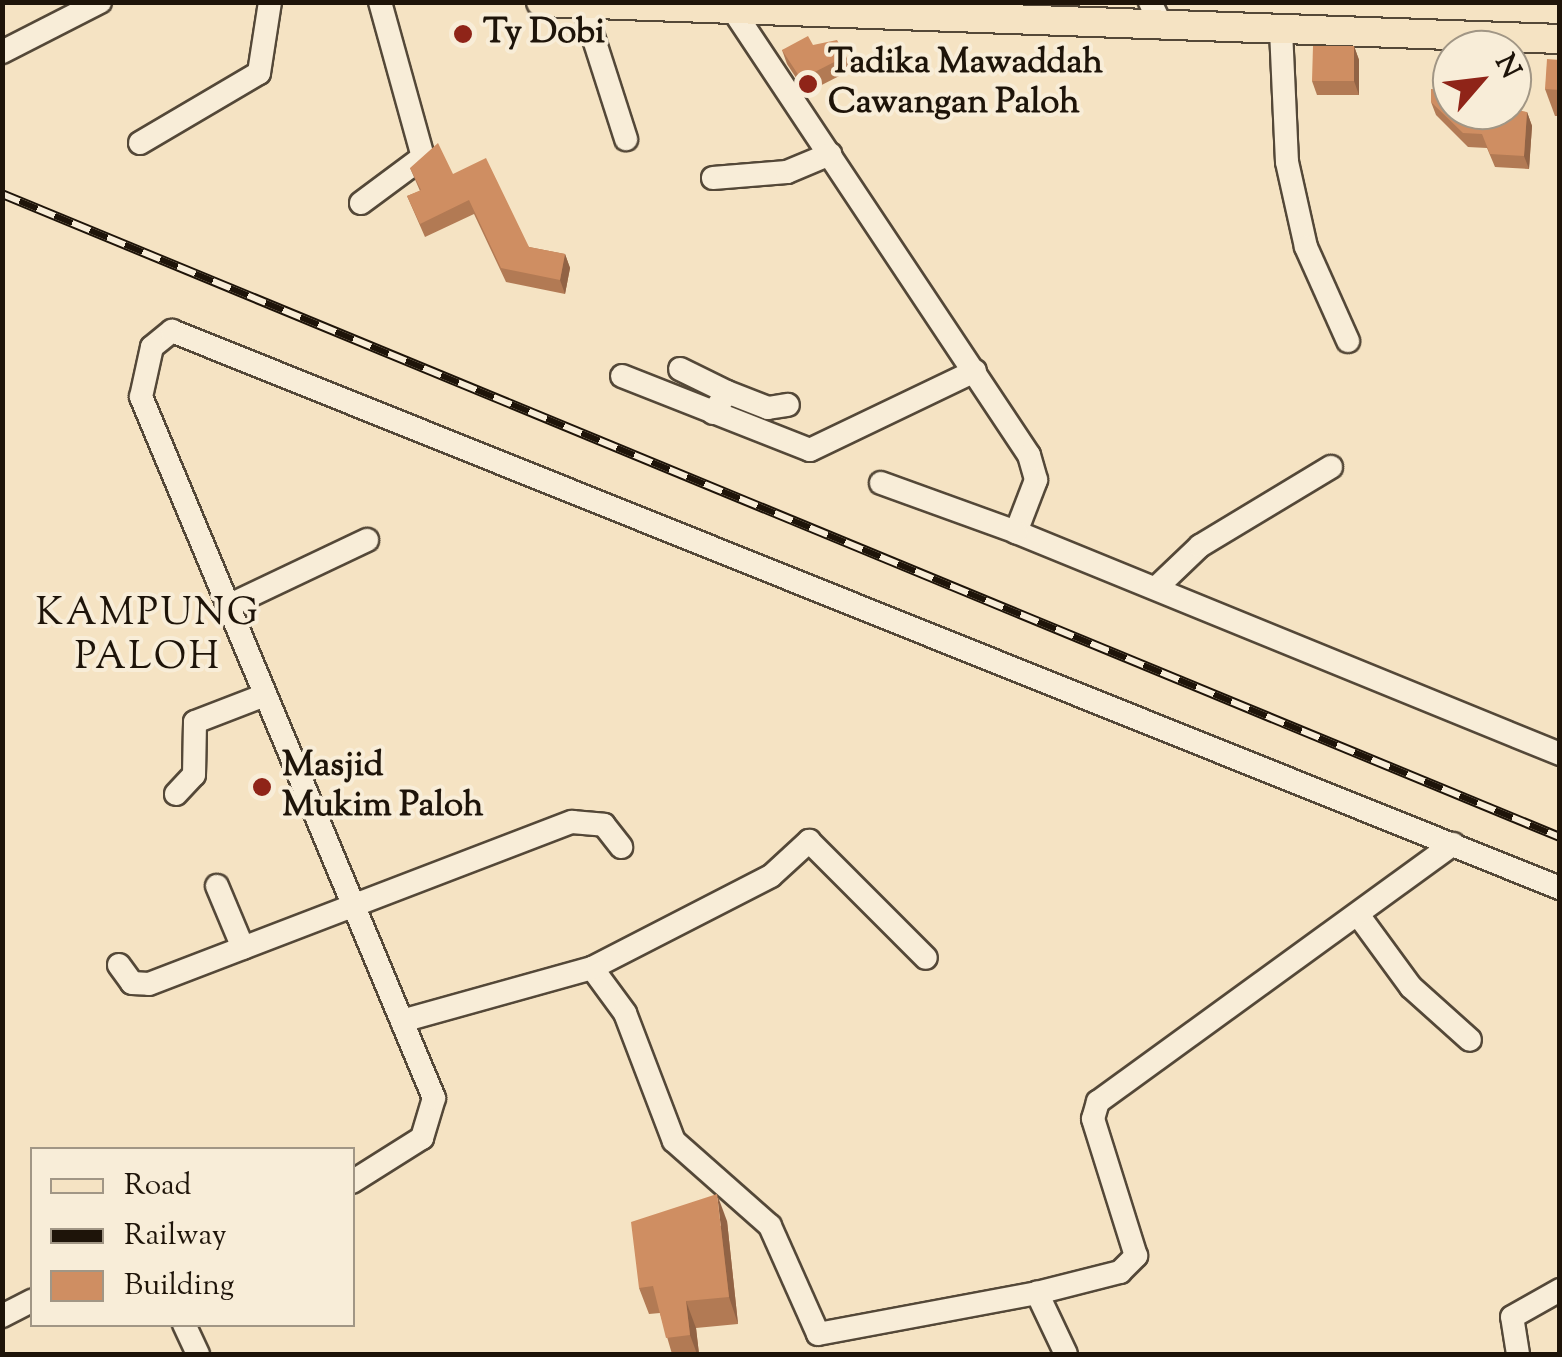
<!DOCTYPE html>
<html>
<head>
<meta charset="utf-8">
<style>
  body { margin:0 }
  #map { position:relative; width:1562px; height:1357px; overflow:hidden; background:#f5e3c3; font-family:"Sorts Mill Goudy",serif }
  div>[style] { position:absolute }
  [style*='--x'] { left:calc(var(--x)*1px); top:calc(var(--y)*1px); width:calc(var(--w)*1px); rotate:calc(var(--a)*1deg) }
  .roads { filter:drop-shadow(2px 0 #544838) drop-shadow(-2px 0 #544838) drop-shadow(0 2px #544838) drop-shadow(0 -2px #544838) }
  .minor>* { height:22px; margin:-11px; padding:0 11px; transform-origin:11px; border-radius:11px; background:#f8edd8 }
  .major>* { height:28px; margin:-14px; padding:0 14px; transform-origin:14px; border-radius:14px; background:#f5e3c3 }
  .rail>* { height:10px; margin-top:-5px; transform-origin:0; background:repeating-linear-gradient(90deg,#f8edd8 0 19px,#1e1409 0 38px); box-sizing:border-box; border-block:2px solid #1e1409 }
  .wall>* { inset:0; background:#b27a54 }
  .shaded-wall>* { inset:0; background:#916345 }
  .building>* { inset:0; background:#cf8e62 }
  .dots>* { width:28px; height:28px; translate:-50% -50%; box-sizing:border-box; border:5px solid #f8edd8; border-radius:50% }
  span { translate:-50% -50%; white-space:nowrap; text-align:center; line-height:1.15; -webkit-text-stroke:8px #f8edd8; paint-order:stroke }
  .poi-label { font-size:35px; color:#1e1409; font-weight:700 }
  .left { translate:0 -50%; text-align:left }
  .neighbourhood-label { font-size:38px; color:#1e1409; letter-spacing:2.5px }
  .frame { position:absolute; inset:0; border:5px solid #1e1409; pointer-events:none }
  .legend { position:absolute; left:30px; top:1147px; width:325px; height:180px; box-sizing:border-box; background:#f8edd8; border:2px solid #a19685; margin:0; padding:12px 18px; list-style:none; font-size:30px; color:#1e1409 }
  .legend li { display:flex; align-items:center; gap:20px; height:50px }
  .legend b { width:50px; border:2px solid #a19685 }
  .north { position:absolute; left:1432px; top:30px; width:100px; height:100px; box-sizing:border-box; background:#f8edd8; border:2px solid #a19685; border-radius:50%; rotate:62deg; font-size:28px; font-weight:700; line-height:40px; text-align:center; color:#1e1409 }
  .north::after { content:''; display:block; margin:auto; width:35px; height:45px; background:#8f2418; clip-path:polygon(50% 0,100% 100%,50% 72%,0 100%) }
</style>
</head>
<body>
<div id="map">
  <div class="roads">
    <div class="minor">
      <i style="--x:1150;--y:2;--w:28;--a:64"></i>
      <i style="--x:583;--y:5;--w:141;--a:72.2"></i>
      <i style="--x:737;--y:16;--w:527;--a:56.37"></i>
      <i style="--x:1029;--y:455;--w:26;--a:74"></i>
      <i style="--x:1036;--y:480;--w:56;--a:111"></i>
      <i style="--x:1016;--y:532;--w:588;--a:22.2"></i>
      <i style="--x:1281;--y:30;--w:132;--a:87.4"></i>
      <i style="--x:1287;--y:162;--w:87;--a:77.4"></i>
      <i style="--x:1306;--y:247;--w:103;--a:65.9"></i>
      <i style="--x:2;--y:52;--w:110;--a:-27"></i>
      <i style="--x:140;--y:143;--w:138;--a:-30.5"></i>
      <i style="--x:259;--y:73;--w:72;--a:-81.2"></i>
      <i style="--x:713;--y:178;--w:74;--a:-4.6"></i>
      <i style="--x:787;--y:172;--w:47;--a:-22.7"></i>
      <i style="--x:361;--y:203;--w:77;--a:-36.6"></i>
      <i style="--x:423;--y:157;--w:161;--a:-105.5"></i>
      <i style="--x:680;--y:369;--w:52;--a:26.1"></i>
      <i style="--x:622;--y:376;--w:202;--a:21.5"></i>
      <i style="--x:810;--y:450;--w:183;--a:-25.6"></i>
      <i style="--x:713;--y:413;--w:25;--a:-56"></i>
      <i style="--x:727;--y:392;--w:44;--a:21.3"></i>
      <i style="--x:768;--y:408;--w:20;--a:-9"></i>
      <i style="--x:881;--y:483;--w:144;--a:19.9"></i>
      <i style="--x:1156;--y:588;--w:61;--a:-43.7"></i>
      <i style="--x:1200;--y:546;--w:153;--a:-31.1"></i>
      <i style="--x:228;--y:606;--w:154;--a:-25.4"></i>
      <i style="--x:176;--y:794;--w:26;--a:-47"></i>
      <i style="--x:194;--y:775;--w:53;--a:-88.9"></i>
      <i style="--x:195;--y:722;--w:75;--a:-21.1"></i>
      <i style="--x:217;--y:886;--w:67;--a:67.2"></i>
      <i style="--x:1359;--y:916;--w:88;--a:53.8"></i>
      <i style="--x:1411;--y:987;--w:79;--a:41.9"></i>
      <i style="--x:119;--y:965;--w:22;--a:54"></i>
      <i style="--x:132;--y:983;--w:17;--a:3"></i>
      <i style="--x:149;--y:984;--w:453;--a:-21"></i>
      <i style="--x:572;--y:822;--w:32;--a:5"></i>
      <i style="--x:604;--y:825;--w:28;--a:52"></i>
      <i style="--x:592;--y:968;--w:56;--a:53.7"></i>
      <i style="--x:625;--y:1013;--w:137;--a:69.1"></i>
      <i style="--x:674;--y:1141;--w:128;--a:41.5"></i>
      <i style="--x:770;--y:1226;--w:118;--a:66"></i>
      <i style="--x:818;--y:1334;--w:223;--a:-10.6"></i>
      <i style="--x:402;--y:1021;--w:197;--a:-15.6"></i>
      <i style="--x:592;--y:968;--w:201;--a:-27.2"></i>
      <i style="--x:771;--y:876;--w:52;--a:-42.6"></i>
      <i style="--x:809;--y:841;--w:165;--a:45"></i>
      <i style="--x:352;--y:1182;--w:83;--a:-32.2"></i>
      <i style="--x:422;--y:1138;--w:42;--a:-73.3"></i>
      <i style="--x:434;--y:1098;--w:760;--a:-112.68"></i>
      <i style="--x:141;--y:397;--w:51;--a:-77.6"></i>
      <i style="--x:152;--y:347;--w:26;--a:-39"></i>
      <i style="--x:172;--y:331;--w:1496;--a:21.87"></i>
      <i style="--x:2;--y:1316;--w:34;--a:-27"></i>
      <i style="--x:184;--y:1324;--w:33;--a:65"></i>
      <i style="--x:1066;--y:1354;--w:68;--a:-115.4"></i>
      <i style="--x:1037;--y:1293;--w:86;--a:-14.2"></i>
      <i style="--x:1120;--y:1272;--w:23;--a:-45"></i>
      <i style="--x:1136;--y:1256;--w:144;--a:-107.4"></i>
      <i style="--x:1093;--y:1119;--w:18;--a:-74"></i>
      <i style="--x:1098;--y:1102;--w:439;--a:-36"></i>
      <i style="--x:1518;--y:1354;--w:37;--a:-99"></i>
      <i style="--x:1512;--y:1317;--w:55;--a:-29.4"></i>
    </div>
    <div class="major">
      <i style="--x:541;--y:2;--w:1020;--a:2.08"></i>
    </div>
  </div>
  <div class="rail">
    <i style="--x:2;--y:194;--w:1685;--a:22.43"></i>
  </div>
  <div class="wall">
    <i style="clip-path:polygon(1352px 2px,1381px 2px,1381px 5px)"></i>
    <i style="clip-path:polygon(813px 45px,846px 56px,851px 70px,806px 93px,787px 64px,782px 50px)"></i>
    <i style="clip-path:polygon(1354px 46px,1359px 60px,1359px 95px,1317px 95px,1312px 81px)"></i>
    <i style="clip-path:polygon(1560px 60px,1560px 116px,1555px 116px,1545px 89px)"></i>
    <i style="clip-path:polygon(1431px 102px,1452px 110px,1527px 112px,1532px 126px,1529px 169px,1495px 167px,1487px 148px,1468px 147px,1436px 115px)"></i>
    <i style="clip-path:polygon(410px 168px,453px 174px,529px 247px,565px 254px,570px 268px,565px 294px,506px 282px,474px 214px,425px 237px,407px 196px,420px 191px)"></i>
    <i style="clip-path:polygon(727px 1221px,738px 1324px,696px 1328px,699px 1354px,672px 1354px,660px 1313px,649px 1314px,639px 1288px)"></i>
  </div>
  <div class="shaded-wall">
    <i style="clip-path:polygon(1354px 46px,1359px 60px,1359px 95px,1354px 81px)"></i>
    <i style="clip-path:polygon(1527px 112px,1532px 126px,1529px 169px,1524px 156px)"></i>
    <i style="clip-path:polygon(565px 254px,570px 268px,565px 294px,560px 280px)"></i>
    <i style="clip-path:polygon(717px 1194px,727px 1221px,738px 1324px,729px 1297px)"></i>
    <i style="clip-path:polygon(686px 1301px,696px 1328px,699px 1354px,697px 1354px,690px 1335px)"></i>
  </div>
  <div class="building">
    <i style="clip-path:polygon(808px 36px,813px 45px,837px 40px,846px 56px,801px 79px,782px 50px)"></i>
    <i style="clip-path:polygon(1313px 46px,1354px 46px,1354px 81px,1312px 81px)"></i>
    <i style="clip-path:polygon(1547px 59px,1560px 60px,1560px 90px,1545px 89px)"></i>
    <i style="clip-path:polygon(1431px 89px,1452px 90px,1452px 110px,1512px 110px,1512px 109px,1527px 112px,1524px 156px,1490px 154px,1482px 134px,1463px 133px,1431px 102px)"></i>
    <i style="clip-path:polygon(438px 143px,453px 174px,486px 158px,529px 247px,565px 254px,560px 280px,501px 268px,469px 200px,420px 224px,407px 196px,421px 190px,410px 168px)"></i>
    <i style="clip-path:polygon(717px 1194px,729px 1297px,686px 1301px,690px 1335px,666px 1338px,653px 1286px,639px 1288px,631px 1222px)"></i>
  </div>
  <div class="dots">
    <i style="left:463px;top:34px;background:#8f2418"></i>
    <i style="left:808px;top:84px;background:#8f2418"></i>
    <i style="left:262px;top:787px;background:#8f2418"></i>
  </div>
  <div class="poi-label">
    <span class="left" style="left:483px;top:34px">Ty Dobi</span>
    <span class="left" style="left:828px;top:84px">Tadika Mawaddah<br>Cawangan Paloh</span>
    <span class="left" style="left:282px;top:787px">Masjid<br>Mukim Paloh</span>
  </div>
  <div class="neighbourhood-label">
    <span style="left:148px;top:638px">KAMPUNG<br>PALOH</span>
  </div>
  <div class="frame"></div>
  <ul class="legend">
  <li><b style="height:12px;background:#f5e3c3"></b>Road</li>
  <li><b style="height:12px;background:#1e1409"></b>Railway</li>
  <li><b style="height:28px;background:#cf8e62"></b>Building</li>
  </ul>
  <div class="north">N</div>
</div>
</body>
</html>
